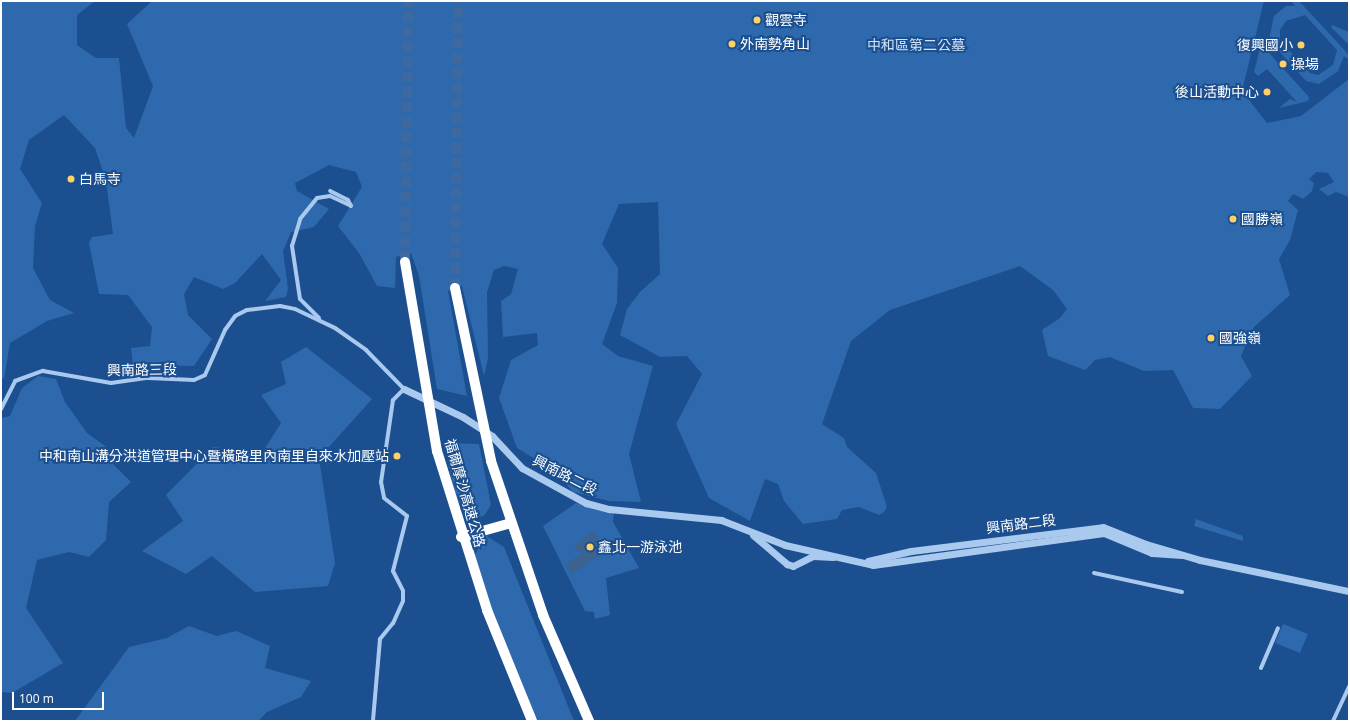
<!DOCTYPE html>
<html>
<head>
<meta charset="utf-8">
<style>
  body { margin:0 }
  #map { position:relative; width:1350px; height:722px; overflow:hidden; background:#1b4f8f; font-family:"Open Sans","Noto Sans TC",sans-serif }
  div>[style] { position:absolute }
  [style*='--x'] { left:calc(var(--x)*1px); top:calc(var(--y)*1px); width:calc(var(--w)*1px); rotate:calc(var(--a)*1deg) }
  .green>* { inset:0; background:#2e69ad }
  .water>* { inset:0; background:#3c6290 }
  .motorway-tunnel>* { height:10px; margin-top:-5px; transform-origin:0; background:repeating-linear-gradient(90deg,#3d69a0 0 10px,transparent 0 15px) }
  .minor>* { height:4px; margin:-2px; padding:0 2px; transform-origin:2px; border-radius:2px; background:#a9c9ee }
  .tertiary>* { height:7px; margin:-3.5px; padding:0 3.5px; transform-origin:3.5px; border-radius:3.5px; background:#a9c9ee }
  .motorway>* { height:10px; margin:-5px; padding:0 5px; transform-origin:5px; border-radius:5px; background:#fff }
  .dots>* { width:11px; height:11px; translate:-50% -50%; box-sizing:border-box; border:2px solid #1b4f8f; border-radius:50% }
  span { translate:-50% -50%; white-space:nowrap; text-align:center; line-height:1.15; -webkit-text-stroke:4px #1b4f8f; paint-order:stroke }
  .poi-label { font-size:14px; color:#fff }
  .left { translate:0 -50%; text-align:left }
  .right { translate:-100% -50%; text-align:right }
  .park-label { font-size:14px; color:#cfe3fa }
  .street-label { font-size:14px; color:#fff }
  .frame { position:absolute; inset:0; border:2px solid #fff; pointer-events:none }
  .scale { position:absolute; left:12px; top:692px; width:92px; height:18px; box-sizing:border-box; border:2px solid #fff; border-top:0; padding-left:5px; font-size:12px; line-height:14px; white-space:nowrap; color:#fff; -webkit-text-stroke:3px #1b4f8f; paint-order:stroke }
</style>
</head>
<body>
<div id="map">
  <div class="green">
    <i style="clip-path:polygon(1px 1px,95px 1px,77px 15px,77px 45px,96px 58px,119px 58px,126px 128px,134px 138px,153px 86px,127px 24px,152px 1px,1264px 1px,1242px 91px,1267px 123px,1301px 116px,1349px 79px,1349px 197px,1336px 192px,1328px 196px,1319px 189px,1334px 182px,1328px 173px,1316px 172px,1309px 179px,1314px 183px,1312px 191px,1303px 199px,1293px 194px,1288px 201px,1298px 210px,1290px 240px,1279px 259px,1290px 295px,1254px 327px,1241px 356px,1252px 376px,1220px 409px,1193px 408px,1173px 370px,1144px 371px,1110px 357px,1095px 360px,1085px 370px,1048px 356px,1042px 330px,1060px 318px,1067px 309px,1053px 290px,1020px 266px,890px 310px,851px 341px,822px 424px,844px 438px,847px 447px,876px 473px,887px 507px,884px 512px,879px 515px,859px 507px,842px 510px,837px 519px,803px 524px,784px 501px,778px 484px,765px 479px,750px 521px,709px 498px,676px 424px,702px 374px,687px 356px,660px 357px,620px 335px,627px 309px,640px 292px,660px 274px,658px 202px,619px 204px,602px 244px,618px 268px,617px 303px,602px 344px,618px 356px,653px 366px,629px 454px,641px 502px,609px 501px,573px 492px,553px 470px,517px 448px,499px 398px,511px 360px,538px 345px,537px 333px,503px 337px,501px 301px,511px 294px,518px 269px,504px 266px,494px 270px,487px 292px,488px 358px,484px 376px,462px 286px,448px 291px,467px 396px,437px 389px,419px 276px,411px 253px,396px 257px,395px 288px,377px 286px,359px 253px,338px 226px,362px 187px,356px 172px,329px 165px,295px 183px,297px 191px,329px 209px,314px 227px,291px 232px,283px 251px,288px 289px,286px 297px,265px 301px,281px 280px,262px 254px,235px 283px,223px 289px,194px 277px,184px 294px,188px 315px,212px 339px,194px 366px,133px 365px,131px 348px,150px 346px,152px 327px,128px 295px,99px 294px,89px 243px,92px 237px,113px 234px,106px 181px,95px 148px,64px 115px,29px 140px,20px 169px,42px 203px,35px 226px,33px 268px,50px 300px,74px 313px,47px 321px,10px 343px,4px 379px,1px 378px)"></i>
    <i style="clip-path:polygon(evenodd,1291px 1px,1299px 1px,1349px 55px,1349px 60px,1344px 56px,1338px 71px,1319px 84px,1306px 81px,1269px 40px,1274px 16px,1286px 6px,1295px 6px,1291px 1px,1305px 15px,1337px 50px,1333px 65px,1318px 75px,1310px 73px,1280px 41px,1280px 30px,1286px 21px,1305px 15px)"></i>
    <i style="clip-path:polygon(1332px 25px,1349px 32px,1349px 45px,1331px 27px)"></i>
    <i style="clip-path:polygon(1261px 44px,1309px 97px,1308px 101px,1279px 108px,1290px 99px,1297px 102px,1267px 69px,1258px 76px,1254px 72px)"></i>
    <i style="clip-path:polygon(306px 347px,372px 399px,319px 458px,335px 563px,328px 586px,255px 592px,212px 556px,186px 574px,142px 551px,183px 521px,166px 495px,213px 447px,262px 453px,281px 423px,261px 395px,286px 384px,281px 362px)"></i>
    <i style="clip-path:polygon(38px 376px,56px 379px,65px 402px,87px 433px,108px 448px,104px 455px,131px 482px,109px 502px,106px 540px,89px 557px,69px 552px,37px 560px,26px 608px,63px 663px,12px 693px,1px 692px,1px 418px,10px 416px,22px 388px)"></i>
    <i style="clip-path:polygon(443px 443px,479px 444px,491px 505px,484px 516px,471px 518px,465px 514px,455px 492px)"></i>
    <i style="clip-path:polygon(576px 503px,614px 513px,613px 522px,639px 568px,606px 578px,610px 615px,595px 619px,594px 612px,585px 611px,543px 526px)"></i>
    <i style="clip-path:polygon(1196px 519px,1243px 536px,1243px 541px,1194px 526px)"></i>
    <i style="clip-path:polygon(485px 535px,504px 547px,574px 721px,538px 721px,533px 711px,478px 574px,474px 557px)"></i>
    <i style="clip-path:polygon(1283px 624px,1308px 634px,1300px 653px,1275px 643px)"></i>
    <i style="clip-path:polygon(189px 626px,217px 636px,236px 631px,270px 646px,265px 668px,311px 681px,301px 697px,267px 712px,258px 721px,75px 721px,129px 647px,167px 638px)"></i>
  </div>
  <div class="water">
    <i style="clip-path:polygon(594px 531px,599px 538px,579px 553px,574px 546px)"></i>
    <i style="clip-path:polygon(603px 538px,610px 547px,572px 574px,565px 565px)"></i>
  </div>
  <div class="motorway-tunnel">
    <i style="--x:405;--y:262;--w:261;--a:-89.3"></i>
    <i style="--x:455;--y:288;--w:287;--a:-89.4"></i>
  </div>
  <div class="minor">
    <i style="--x:319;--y:318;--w:27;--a:-135"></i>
    <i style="--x:300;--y:299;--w:54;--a:-98.6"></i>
    <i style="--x:292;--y:246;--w:28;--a:-73"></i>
    <i style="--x:300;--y:219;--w:27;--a:-51"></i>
    <i style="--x:317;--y:198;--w:13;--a:-9"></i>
    <i style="--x:330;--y:196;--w:23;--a:25"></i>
    <i style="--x:351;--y:206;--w:7;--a:-117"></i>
    <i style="--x:348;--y:200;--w:20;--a:-153"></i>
    <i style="--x:1;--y:409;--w:31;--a:-63"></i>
    <i style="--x:15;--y:381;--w:30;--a:-20"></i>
    <i style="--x:43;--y:371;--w:69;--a:10"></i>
    <i style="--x:111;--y:383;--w:37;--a:-8"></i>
    <i style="--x:148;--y:378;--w:46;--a:2.5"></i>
    <i style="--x:194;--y:380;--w:12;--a:-24"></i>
    <i style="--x:205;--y:375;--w:49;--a:-66"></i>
    <i style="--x:225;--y:330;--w:17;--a:-54"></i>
    <i style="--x:235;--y:316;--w:13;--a:-27"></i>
    <i style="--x:247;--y:310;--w:33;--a:-7"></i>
    <i style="--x:280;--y:306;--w:15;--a:11"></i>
    <i style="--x:295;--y:309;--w:44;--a:25.4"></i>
    <i style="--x:335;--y:328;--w:38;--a:35"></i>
    <i style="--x:366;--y:350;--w:54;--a:45.7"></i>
    <i style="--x:404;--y:389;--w:16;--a:135"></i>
    <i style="--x:393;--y:400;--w:83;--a:98.3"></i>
    <i style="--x:381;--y:482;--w:16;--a:79"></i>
    <i style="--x:384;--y:498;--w:29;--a:38"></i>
    <i style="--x:407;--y:516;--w:57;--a:104.3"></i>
    <i style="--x:393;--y:571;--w:22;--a:63"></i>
    <i style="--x:403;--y:591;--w:10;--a:90"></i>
    <i style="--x:403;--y:601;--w:24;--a:114"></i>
    <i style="--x:393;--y:623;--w:21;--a:129"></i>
    <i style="--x:380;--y:639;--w:82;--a:94.9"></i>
    <i style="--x:1094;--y:573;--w:90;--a:12.2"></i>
    <i style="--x:1261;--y:668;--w:43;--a:-67"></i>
    <i style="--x:1333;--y:721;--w:38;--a:-65"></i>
  </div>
  <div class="tertiary">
    <i style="--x:404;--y:389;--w:65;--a:25.4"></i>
    <i style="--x:463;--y:417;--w:35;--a:33"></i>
    <i style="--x:492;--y:436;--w:44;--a:46.8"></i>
    <i style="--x:522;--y:468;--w:73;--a:28.7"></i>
    <i style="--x:586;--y:503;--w:24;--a:15"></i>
    <i style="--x:609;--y:509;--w:113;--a:5.6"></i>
    <i style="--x:721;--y:520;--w:69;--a:21.3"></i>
    <i style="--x:785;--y:545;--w:90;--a:12.8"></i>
    <i style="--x:873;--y:565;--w:233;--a:-7.9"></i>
    <i style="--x:1104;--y:533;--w:52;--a:22.6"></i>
    <i style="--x:1152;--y:553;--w:30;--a:4"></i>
    <i style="--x:753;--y:535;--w:45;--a:40.5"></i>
    <i style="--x:787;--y:564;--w:6;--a:18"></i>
    <i style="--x:793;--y:566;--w:22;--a:-27"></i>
    <i style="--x:813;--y:556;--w:20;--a:3"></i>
    <i style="--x:868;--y:561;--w:44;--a:-13.1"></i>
    <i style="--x:911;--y:551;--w:193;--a:-7.1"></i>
    <i style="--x:1103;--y:527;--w:46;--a:21.6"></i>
    <i style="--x:1146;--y:544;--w:56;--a:16.5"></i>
    <i style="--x:1200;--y:560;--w:152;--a:11.8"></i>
  </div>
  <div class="motorway">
    <i style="--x:405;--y:262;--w:192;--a:80.4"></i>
    <i style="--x:437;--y:451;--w:167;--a:72.5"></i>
    <i style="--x:487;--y:610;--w:120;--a:67.9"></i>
    <i style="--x:455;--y:288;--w:177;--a:78.2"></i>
    <i style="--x:491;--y:461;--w:163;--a:71.3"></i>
    <i style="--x:543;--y:615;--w:116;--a:66.5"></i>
    <i style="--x:461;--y:537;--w:52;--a:-15.6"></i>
  </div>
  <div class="dots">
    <i style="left:757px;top:20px;background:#ffd166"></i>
    <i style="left:732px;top:44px;background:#ffd166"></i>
    <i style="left:1301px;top:45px;background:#ffd166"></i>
    <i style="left:1283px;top:64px;background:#ffd166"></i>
    <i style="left:1267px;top:92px;background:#ffd166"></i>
    <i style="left:71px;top:179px;background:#ffd166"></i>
    <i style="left:1233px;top:219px;background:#ffd166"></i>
    <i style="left:1211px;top:338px;background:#ffd166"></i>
    <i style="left:397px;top:456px;background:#ffd166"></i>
    <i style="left:590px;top:547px;background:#ffd166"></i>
  </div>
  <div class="poi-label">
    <span class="left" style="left:765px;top:20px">觀雲寺</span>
    <span class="left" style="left:740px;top:44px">外南勢角山</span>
    <span class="right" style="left:1293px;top:45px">復興國小</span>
    <span class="left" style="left:1291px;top:64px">操場</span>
    <span class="right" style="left:1259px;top:92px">後山活動中心</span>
    <span class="left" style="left:79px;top:179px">白馬寺</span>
    <span class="left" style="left:1241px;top:219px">國勝嶺</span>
    <span class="left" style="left:1219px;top:338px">國強嶺</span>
    <span class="right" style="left:389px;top:456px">中和南山溝分洪道管理中心暨橫路里內南里自來水加壓站</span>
    <span class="left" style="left:598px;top:547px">鑫北一游泳池</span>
  </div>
  <div class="park-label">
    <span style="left:916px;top:45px">中和區第二公墓</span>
  </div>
  <div class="street-label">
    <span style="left:142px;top:370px;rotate:-1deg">興南路三段</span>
    <span style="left:565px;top:475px;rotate:27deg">興南路二段</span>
    <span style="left:465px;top:493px;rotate:74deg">福爾摩沙高速公路</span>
    <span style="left:1021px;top:524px;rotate:-7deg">興南路二段</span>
  </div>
  <div class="frame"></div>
  <div class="scale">100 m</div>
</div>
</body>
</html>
